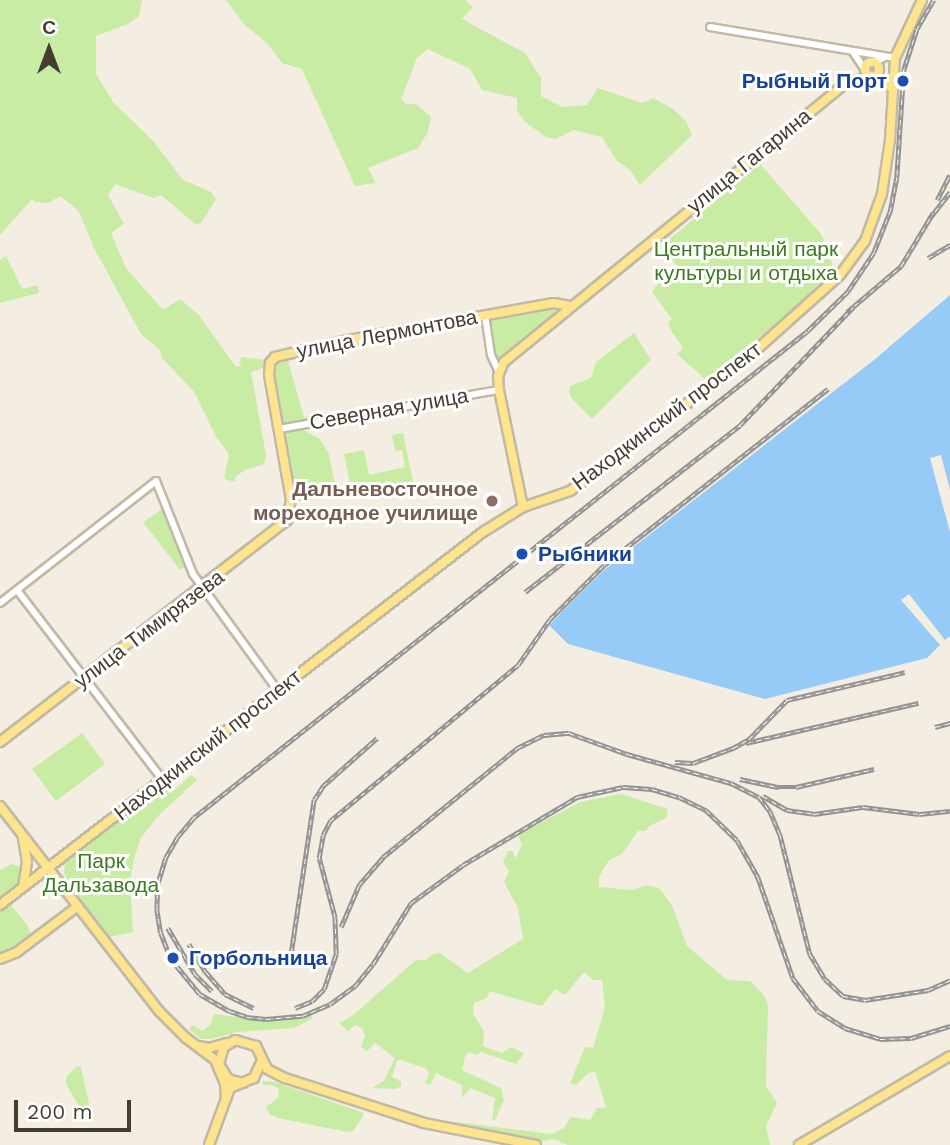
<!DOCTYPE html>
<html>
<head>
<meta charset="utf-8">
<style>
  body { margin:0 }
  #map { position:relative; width:950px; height:1145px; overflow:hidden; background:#f3eee1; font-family:"Work Sans",sans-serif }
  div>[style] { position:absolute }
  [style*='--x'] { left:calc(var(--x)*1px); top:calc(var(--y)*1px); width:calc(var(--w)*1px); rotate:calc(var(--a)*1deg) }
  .green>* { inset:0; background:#c9eca5 }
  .water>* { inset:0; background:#96cbf7 }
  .roads { filter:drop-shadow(2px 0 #c1b9a6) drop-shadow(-2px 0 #c1b9a6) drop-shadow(0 2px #c1b9a6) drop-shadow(0 -2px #c1b9a6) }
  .minor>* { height:6px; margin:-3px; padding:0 3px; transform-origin:3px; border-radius:3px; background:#fff }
  .major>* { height:8px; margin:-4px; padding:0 4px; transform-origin:4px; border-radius:4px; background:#ffe48e }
  .major>.ring { margin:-4px; padding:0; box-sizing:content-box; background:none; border:8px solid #ffe48e; border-radius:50% }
  .rail>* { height:4.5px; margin-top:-2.25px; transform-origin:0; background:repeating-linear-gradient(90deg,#fff 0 5px,#939393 0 10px); box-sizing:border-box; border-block:2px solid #939393 }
  .dots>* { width:19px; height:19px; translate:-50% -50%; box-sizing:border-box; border:4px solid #fff; border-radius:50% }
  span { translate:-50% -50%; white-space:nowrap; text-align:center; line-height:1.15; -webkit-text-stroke:6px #fff; paint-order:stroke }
  .transit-label { font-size:21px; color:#164399; font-weight:700 }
  .right { translate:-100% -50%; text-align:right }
  .left { translate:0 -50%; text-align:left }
  .street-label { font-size:21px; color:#443e31 }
  .park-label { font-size:21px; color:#3e7b20 }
  .education-label { font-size:21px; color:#785e54; font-weight:700 }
  .north { position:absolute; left:14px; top:14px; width:70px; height:70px; -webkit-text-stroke:5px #fff; paint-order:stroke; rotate:0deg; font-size:19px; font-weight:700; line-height:28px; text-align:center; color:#443e31 }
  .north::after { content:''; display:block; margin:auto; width:24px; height:32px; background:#443e31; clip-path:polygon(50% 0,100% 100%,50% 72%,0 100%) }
  .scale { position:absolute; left:14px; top:1100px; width:117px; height:32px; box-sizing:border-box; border:4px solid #443e31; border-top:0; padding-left:9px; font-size:21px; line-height:24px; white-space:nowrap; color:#443e31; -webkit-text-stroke:5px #fff; paint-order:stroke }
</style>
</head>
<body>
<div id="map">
  <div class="green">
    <i style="clip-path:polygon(0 0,142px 0,139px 16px,128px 24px,96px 36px,96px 74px,113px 102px,154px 142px,183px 180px,211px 192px,216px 199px,201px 223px,195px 224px,161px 195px,153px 198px,115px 184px,108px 195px,124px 224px,111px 233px,126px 268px,163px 310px,180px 299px,198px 314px,236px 367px,240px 366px,241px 357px,266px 360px,267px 367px,251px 372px,266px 455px,264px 464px,245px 470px,235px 477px,235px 482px,224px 479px,229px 454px,215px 435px,195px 393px,162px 358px,160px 350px,141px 334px,94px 248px,78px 210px,60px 196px,48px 203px,35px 202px,32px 199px,0 235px)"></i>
    <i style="clip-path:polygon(226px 0,465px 0,473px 7px,462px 19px,525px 53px,541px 78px,541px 96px,563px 107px,587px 105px,598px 88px,642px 103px,653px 98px,673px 109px,686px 121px,692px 135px,640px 185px,630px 170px,617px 161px,602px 137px,573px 130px,556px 139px,546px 137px,524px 121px,517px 110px,517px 98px,482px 90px,470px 69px,428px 49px,417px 58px,401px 99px,406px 104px,416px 104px,431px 117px,428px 132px,418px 148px,368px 168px,376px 183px,355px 186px,302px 69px,282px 63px,268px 44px,244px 24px)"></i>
    <i style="clip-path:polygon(760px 164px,822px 235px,832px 263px,831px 273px,784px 318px,705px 379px,677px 354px,683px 348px,670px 329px,668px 322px,672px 319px,652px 292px,656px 286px,680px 269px,661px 246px)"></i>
    <i style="clip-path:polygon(6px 256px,22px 289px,38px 285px,39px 293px,0 303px,0 260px)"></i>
    <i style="clip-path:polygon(554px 306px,557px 313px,554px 317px,504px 358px,493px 356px,488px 318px)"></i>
    <i style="clip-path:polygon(634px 333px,651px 360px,592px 419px,573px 400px,569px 393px,570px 386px,591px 378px,596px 362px)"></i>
    <i style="clip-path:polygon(287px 357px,304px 417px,318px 417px,314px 421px,282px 426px,272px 366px,277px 358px)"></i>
    <i style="clip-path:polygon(299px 428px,319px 438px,329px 454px,337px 495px,295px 502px,283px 432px)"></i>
    <i style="clip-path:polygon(403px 433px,413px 481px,352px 493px,344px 454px,364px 450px,369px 475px,405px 467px,402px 450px,395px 451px,392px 435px)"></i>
    <i style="clip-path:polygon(164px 508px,186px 566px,180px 570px,143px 522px)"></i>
    <i style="clip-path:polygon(82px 733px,105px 764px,56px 801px,32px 769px)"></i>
    <i style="clip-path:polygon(191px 775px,197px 780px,157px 817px,141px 838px,135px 855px,130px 881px,133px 932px,110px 937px,69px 885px,64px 872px,65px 863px,163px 785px,171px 793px)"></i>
    <i style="clip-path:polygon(621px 794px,668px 809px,666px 818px,649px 826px,646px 831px,638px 831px,622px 854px,609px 860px,599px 877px,599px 887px,632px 890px,648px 885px,660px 889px,672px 905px,687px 946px,727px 980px,750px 981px,763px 994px,768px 1005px,766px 1086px,777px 1103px,766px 1126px,770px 1145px,568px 1145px,553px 1139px,545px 1141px,448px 1121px,552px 1134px,564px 1128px,571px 1117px,590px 1120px,597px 1108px,606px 1108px,595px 1071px,587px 1074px,576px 1085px,570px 1083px,585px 1047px,593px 1048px,605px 1007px,602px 980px,593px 980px,584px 972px,565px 995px,555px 989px,542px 1006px,489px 991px,487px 998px,474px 1003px,473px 1013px,484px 1032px,483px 1046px,502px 1053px,511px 1047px,524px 1053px,516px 1064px,481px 1052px,476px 1055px,468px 1052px,465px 1056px,462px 1070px,501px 1088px,504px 1100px,495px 1120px,492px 1120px,495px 1098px,471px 1088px,462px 1098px,462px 1085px,436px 1073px,430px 1085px,424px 1083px,429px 1074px,427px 1069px,401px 1060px,397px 1060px,392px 1077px,401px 1081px,401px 1086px,396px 1089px,372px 1088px,384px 1081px,395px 1058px,375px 1043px,367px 1051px,361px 1047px,365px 1036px,362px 1028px,356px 1025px,348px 1031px,339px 1023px,352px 1016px,416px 960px,426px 960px,433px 954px,440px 953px,468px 973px,523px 939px,518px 908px,504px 882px,509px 871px,503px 862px,508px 851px,513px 851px,515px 859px,522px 845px,518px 835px,580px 802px)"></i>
    <i style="clip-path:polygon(12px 864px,22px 867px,22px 883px,0 899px,0 870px)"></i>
    <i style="clip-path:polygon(8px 901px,27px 925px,32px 937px,8px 954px,0 955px,0 907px)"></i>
    <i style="clip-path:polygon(214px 1014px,268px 1021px,312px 1014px,312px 1019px,294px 1028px,237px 1032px,211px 1039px,201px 1039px,189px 1029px,192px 1025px,203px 1031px,210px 1025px)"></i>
    <i style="clip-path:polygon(77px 1066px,81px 1067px,90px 1109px,83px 1113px,66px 1084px,66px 1077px)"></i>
    <i style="clip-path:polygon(263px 1081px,275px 1082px,364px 1113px,362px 1118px,353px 1131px,347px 1132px,278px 1118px,269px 1114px,266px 1107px,278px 1098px,279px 1089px,272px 1085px,263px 1085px)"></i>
  </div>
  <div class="water">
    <i style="clip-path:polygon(950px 295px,950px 490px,941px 455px,930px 458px,950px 532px,950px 636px,945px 640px,909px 594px,901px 600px,940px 645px,927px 658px,765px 699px,568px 644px,549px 625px,604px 570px,874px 360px)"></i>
  </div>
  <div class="roads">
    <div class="minor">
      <i style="--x:710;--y:27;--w:188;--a:9.5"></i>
      <i style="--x:853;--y:52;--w:25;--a:56"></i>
      <i style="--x:872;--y:63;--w:12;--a:-24"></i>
      <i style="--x:485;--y:315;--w:40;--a:81.5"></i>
      <i style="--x:491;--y:355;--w:19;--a:65"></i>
      <i style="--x:279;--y:429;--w:223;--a:-10.1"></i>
      <i style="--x:17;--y:590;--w:240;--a:52.5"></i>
      <i style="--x:0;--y:603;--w:198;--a:-38"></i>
      <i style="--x:156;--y:481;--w:100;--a:68.3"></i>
      <i style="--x:193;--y:574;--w:145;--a:54"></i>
    </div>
    <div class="major">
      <i class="ring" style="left:865px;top:62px;width:6px;height:6px"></i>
      <i style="--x:523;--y:507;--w:119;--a:-101.6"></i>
      <i style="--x:499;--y:390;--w:14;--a:-94"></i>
      <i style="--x:498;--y:376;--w:15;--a:-67"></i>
      <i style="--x:504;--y:362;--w:441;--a:-39.2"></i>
      <i style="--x:846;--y:83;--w:27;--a:-15"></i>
      <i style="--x:872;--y:76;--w:14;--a:21"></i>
      <i style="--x:885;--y:81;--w:12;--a:48"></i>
      <i style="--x:0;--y:742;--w:363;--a:-37.7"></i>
      <i style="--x:287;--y:520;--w:20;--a:-79"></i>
      <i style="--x:291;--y:500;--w:127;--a:-100"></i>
      <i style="--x:269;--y:375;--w:12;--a:-85"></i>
      <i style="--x:270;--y:363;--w:8;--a:-50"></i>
      <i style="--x:275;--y:357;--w:75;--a:-13.1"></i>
      <i style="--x:348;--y:340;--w:209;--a:-10.2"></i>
      <i style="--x:554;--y:303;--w:17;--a:10"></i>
      <i style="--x:0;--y:806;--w:259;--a:52.2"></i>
      <i style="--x:159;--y:1011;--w:38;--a:45"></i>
      <i style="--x:186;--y:1038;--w:36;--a:37"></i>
      <i style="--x:215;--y:1060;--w:26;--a:67"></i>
      <i style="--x:225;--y:1084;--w:14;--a:86"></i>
      <i style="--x:23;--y:839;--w:23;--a:80"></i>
      <i style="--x:27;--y:862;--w:24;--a:99"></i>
      <i style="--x:0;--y:905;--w:610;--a:-37.68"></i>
      <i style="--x:483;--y:532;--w:47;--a:-32"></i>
      <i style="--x:523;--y:507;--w:50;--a:-18.8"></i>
      <i style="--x:570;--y:491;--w:59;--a:-36.1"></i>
      <i style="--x:618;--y:456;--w:161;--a:-37.2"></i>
      <i style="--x:746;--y:359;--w:126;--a:-41.8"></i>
      <i style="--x:840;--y:275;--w:42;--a:-53.7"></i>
      <i style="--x:865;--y:241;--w:50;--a:-70.1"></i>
      <i style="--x:882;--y:194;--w:55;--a:-81.6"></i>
      <i style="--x:890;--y:140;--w:82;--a:-86.5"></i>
      <i style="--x:895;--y:58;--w:64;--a:-65"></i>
      <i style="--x:0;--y:959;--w:18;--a:-22"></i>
      <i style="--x:17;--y:952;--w:76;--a:-37"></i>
      <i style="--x:199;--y:1046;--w:10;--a:11"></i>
      <i style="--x:209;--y:1048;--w:19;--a:-16"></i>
      <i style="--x:243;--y:1083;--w:16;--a:-165"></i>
      <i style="--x:228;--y:1079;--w:17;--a:-121"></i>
      <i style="--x:219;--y:1064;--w:18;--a:-74"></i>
      <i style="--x:224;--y:1047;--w:13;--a:-32"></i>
      <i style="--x:235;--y:1040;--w:22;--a:16"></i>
      <i style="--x:256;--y:1046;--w:25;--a:64"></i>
      <i style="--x:267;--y:1069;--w:20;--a:27"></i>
      <i style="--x:285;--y:1078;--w:146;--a:17.9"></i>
      <i style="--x:424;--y:1123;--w:114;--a:11.1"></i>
      <i style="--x:209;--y:1145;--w:61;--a:-69.8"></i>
      <i style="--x:230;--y:1088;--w:26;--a:-23"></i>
      <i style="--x:254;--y:1078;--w:20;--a:-66"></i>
      <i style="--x:799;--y:1145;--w:175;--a:-30.5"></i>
    </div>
  </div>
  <div class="rail">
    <i style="--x:934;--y:0;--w:34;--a:120"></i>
    <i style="--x:917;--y:30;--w:42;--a:108"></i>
    <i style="--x:904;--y:70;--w:108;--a:93.7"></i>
    <i style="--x:897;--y:178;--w:33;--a:101"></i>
    <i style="--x:891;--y:210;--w:46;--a:111.6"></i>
    <i style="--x:874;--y:253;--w:47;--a:123.7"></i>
    <i style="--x:848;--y:292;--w:57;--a:135.7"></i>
    <i style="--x:807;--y:332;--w:782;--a:141.59"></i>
    <i style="--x:194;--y:818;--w:25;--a:130"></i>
    <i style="--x:178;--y:837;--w:24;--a:120"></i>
    <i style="--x:166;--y:858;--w:27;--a:107"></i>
    <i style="--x:158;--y:884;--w:25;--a:92"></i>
    <i style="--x:157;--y:909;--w:24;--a:81"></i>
    <i style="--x:161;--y:933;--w:28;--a:69"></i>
    <i style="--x:171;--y:959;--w:45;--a:50.4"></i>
    <i style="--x:200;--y:994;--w:34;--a:30"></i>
    <i style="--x:230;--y:1011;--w:18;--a:19"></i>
    <i style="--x:247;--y:1017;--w:19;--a:6"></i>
    <i style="--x:266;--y:1019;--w:36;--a:-5"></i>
    <i style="--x:302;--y:1016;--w:30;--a:-23"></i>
    <i style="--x:330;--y:1004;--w:31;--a:-36"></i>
    <i style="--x:355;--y:986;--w:28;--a:-51"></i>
    <i style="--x:373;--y:964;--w:72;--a:-58.1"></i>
    <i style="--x:411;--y:903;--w:64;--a:-36.2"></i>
    <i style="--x:463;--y:865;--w:133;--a:-30.8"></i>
    <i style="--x:577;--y:797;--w:47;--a:-12.3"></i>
    <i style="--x:623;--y:787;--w:29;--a:4"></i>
    <i style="--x:652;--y:789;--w:28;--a:17"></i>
    <i style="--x:679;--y:797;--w:30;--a:26"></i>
    <i style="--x:706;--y:810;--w:43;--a:44.1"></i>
    <i style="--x:737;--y:840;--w:43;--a:60.4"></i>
    <i style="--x:758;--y:877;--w:107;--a:70.9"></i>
    <i style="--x:793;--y:978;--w:41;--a:52.9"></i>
    <i style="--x:818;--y:1011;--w:32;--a:32"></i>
    <i style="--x:845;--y:1028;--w:37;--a:17"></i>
    <i style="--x:880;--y:1039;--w:31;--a:-2"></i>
    <i style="--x:911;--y:1038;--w:41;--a:-17.1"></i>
    <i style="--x:937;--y:200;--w:28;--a:-63"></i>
    <i style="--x:929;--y:219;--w:34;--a:-52"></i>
    <i style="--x:928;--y:258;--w:26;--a:-31"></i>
    <i style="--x:847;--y:312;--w:71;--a:-40.4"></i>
    <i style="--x:901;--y:266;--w:62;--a:-58.9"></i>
    <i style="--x:525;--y:592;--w:272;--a:-37.8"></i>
    <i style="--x:740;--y:425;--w:163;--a:-46.2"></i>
    <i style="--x:935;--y:727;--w:16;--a:-15"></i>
    <i style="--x:746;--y:743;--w:177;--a:-13.1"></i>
    <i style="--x:675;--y:762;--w:18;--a:3"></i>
    <i style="--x:693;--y:763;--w:43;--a:-20.6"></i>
    <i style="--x:733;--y:748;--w:18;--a:-29"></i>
    <i style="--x:749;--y:739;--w:54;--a:-45.7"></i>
    <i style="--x:787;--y:700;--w:121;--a:-13.3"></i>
    <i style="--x:740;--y:779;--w:40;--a:12"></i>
    <i style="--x:779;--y:787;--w:17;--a:0"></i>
    <i style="--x:796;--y:787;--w:80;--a:-13"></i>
    <i style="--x:763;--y:796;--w:28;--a:30"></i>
    <i style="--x:787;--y:810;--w:27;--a:8"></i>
    <i style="--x:814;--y:814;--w:49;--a:-8.1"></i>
    <i style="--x:863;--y:807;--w:57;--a:7"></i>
    <i style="--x:920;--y:814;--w:30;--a:-6"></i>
    <i style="--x:341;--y:927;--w:46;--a:-66.8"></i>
    <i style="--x:359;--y:885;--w:37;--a:-49"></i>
    <i style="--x:383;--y:857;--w:173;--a:-39.1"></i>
    <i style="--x:517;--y:748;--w:30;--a:-26"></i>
    <i style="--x:544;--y:735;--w:25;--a:-5"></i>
    <i style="--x:569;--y:733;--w:62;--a:19.9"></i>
    <i style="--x:627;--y:754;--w:108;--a:15.6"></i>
    <i style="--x:731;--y:783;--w:31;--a:27"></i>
    <i style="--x:759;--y:797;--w:18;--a:52"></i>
    <i style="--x:770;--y:811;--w:25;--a:67"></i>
    <i style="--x:780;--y:834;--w:124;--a:76"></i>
    <i style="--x:810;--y:954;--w:29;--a:59"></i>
    <i style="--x:825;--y:979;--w:25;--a:43"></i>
    <i style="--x:843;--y:996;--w:22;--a:10"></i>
    <i style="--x:865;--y:1000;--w:64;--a:-9"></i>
    <i style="--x:928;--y:990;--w:24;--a:-24"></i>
    <i style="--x:168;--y:928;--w:53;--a:59.6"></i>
    <i style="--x:195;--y:974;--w:24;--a:45"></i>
    <i style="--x:189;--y:944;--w:33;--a:59"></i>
    <i style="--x:206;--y:972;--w:29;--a:49"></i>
    <i style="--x:225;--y:994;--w:32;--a:26"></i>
    <i style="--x:291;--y:953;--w:155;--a:-81.5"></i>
    <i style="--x:314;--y:800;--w:17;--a:-57"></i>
    <i style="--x:323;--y:786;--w:72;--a:-41.6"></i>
    <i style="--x:295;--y:1008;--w:18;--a:-22"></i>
    <i style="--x:312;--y:1001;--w:17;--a:-45"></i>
    <i style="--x:324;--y:989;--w:37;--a:-71"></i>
    <i style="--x:336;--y:954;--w:36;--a:-92"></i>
    <i style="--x:335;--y:918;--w:62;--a:-104.9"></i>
    <i style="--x:319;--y:858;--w:23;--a:-80"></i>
    <i style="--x:323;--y:835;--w:16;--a:-63"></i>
    <i style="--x:330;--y:821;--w:244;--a:-39.7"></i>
    <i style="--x:518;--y:665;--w:56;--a:-55.2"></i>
    <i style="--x:550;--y:619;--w:76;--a:-45"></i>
    <i style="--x:604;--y:565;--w:285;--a:-38.2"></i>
  </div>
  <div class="dots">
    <i style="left:903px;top:81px;background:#1a4fb4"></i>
    <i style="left:492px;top:501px;background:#8d6e63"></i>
    <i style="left:522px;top:554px;background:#1a4fb4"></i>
    <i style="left:173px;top:958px;background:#1a4fb4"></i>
  </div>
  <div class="transit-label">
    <span class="right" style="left:887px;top:81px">Рыбный Порт</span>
    <span class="left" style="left:538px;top:554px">Рыбники</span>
    <span class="left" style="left:189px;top:958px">Горбольница</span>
  </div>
  <div class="street-label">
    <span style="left:749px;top:161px;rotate:-39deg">улица Гагарина</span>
    <span style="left:387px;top:334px;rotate:-11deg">улица Лермонтова</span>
    <span style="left:389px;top:409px;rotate:-10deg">Северная улица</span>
    <span style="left:667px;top:416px;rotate:-37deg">Находкинский проспект</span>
    <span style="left:149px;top:629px;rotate:-37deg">улица Тимирязева</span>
    <span style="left:208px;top:745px;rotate:-38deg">Находкинский проспект</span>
  </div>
  <div class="park-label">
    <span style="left:746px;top:261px">Центральный парк<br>культуры и отдыха</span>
    <span style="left:101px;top:873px">Парк<br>Дальзавода</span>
  </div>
  <div class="education-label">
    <span class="right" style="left:478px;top:501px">Дальневосточное<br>мореходное училище</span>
  </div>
  <div class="north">С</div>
  <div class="scale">200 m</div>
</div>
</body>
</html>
